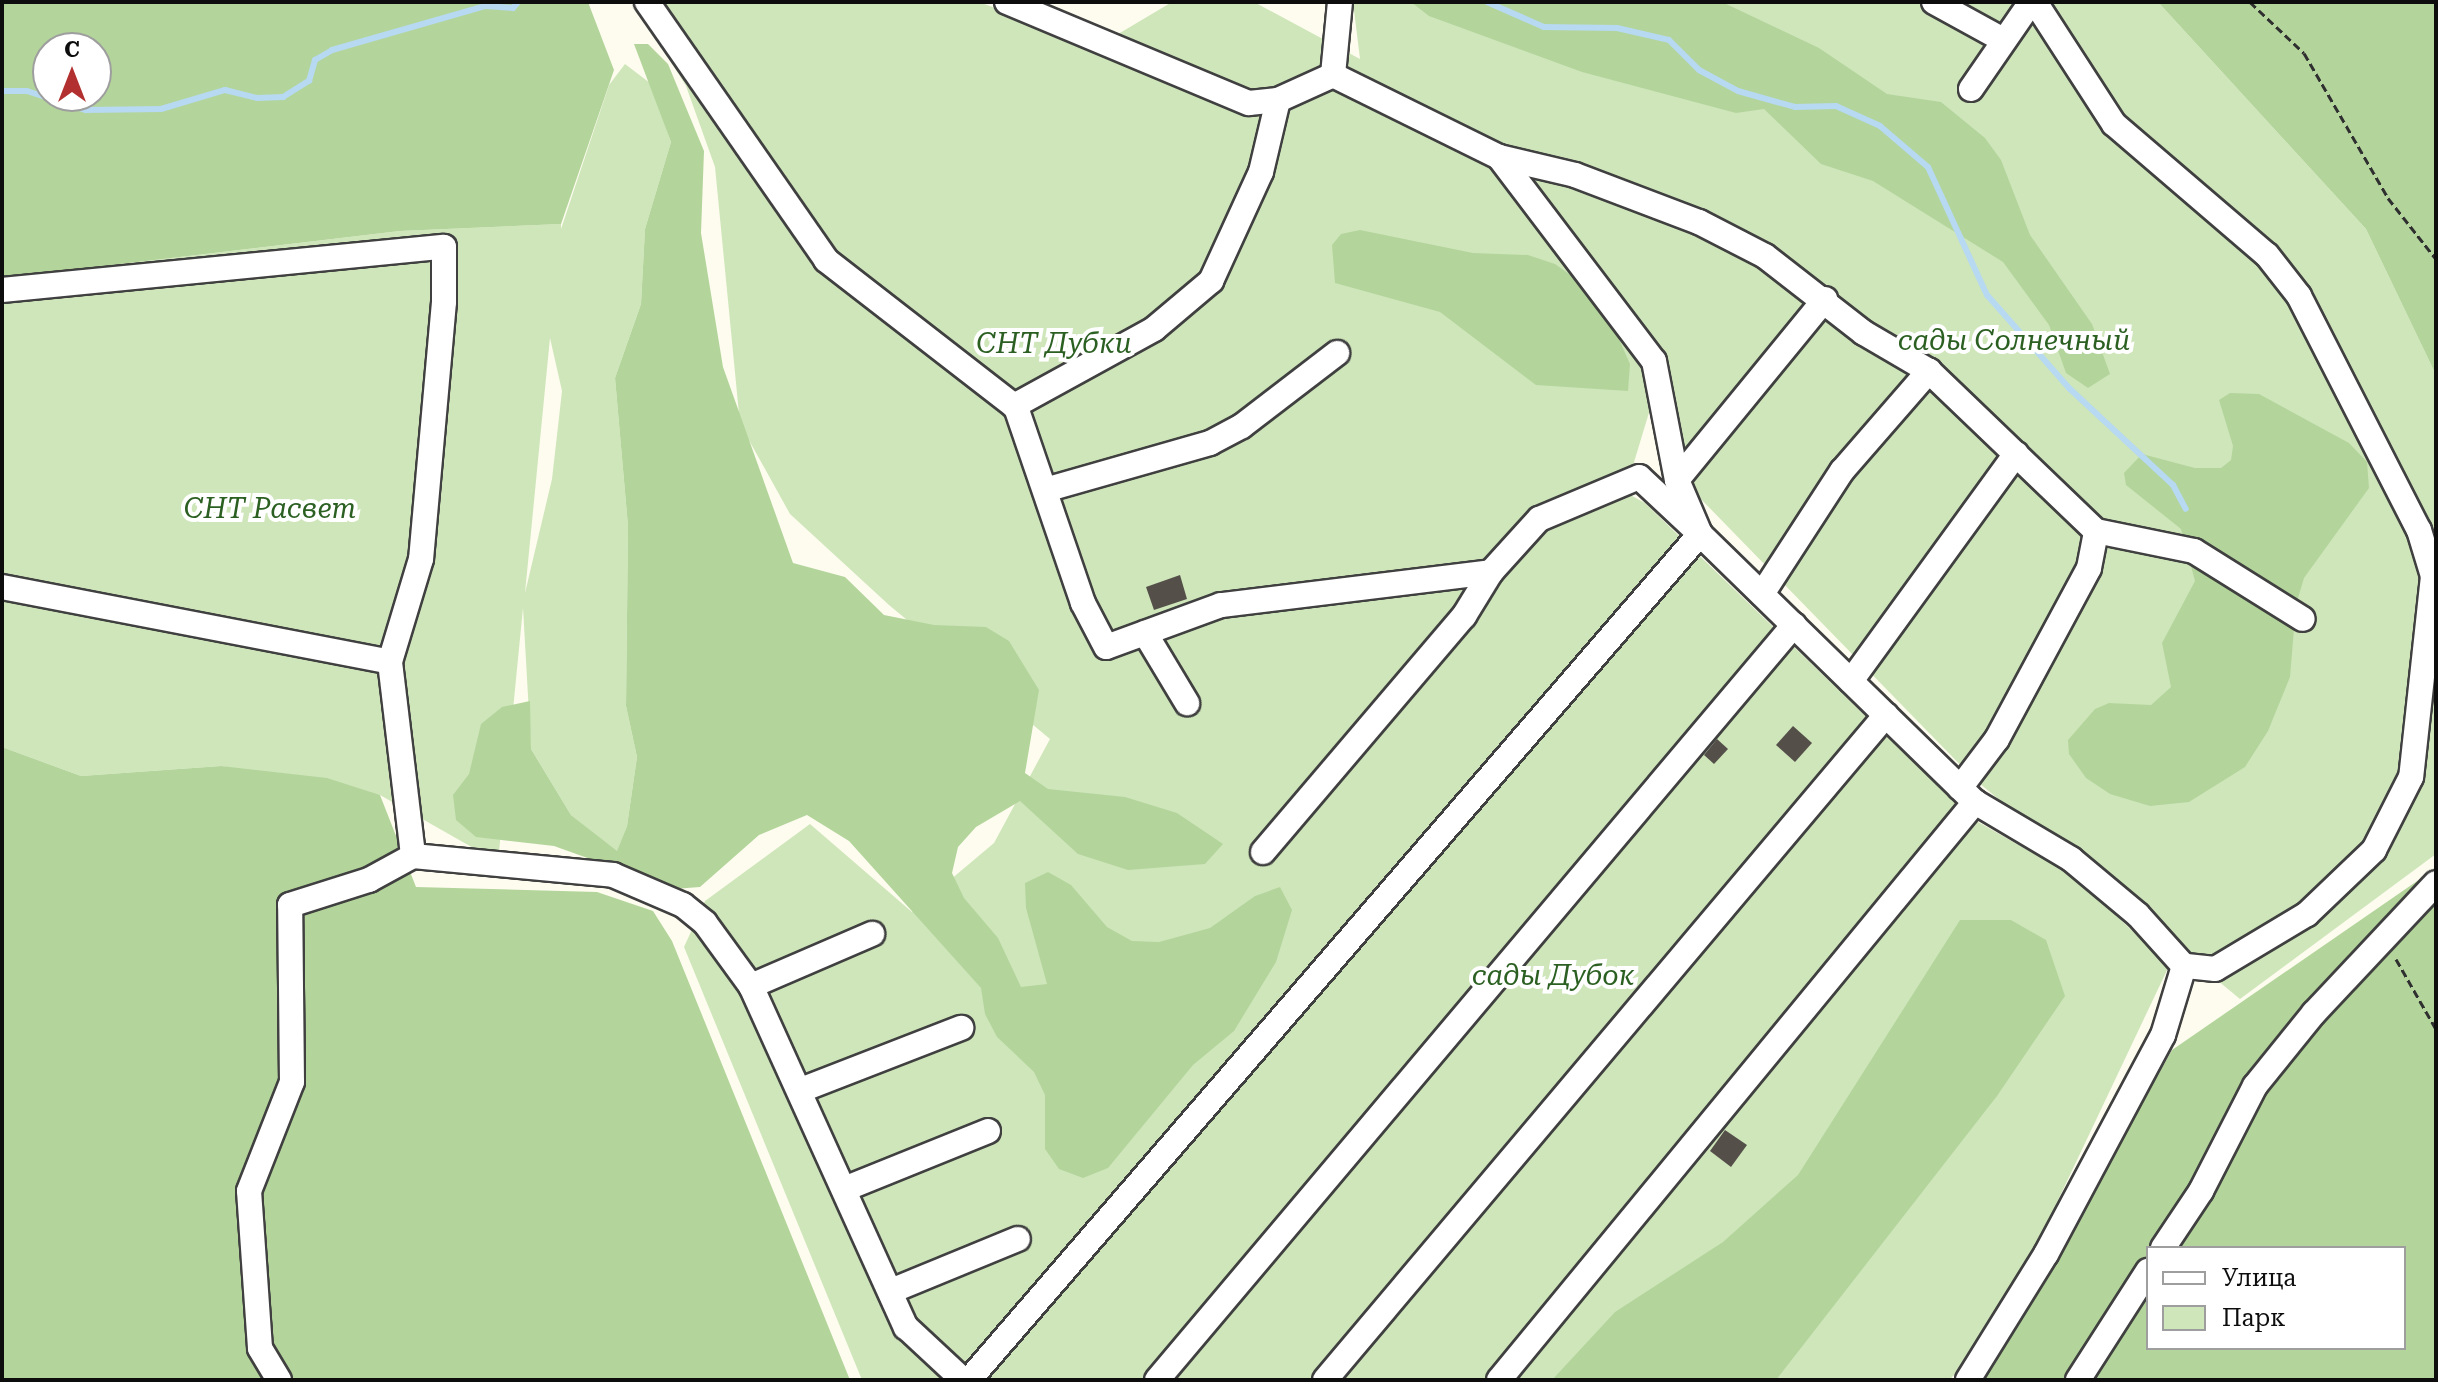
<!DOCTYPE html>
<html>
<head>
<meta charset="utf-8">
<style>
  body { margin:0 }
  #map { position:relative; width:2438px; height:1382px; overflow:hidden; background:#fefcef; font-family:"Roboto Serif",serif }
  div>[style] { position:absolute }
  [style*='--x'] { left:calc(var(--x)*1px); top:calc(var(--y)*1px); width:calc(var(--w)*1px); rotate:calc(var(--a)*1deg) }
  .green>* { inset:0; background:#cfe6bb }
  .forest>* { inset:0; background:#b3d59b }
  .stream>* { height:6px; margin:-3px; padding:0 3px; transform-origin:3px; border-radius:3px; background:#b7d9f1 }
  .building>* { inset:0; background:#554f4a }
  .path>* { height:3px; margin-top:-1.5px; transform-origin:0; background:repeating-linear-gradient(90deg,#2f2f2f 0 8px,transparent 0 12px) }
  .roads { filter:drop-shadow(2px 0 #404040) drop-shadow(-2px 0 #404040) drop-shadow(0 2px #404040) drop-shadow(0 -2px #404040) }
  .minor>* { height:24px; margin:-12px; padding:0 12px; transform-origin:12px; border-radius:12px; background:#fff }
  span { translate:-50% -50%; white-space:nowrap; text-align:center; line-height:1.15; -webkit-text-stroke:8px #fff; paint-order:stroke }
  .park-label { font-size:28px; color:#2c6022; font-style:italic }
  .frame { position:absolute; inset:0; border:4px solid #0d0d0d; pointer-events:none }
  .legend { position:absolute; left:2146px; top:1246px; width:260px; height:104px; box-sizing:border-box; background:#fff; border:2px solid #9e9e9e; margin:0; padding:10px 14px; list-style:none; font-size:24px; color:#0d0d0d }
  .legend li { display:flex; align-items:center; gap:16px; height:40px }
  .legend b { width:40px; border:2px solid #9e9e9e }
  .north { position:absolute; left:32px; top:32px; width:80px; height:80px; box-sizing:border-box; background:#fff; border:2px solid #9e9e9e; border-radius:50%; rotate:0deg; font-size:22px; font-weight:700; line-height:32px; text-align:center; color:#0d0d0d }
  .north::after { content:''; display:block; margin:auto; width:28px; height:36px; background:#b33030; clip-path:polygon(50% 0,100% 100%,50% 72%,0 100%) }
</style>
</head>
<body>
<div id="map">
  <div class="green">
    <i style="clip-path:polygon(634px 2px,979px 2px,1098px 46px,1172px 2px,1254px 2px,1360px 59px,1353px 2px,2158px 2px,2366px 229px,2436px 375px,2436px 854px,2240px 999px,1973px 778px,1695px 493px,1664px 363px,1625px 492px,1645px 503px,1971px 818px,2077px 878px,2169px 966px,2031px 1257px,1958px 1371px,1949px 1380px,862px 1380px,684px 947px,705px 901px,810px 824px,912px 912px,994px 843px,1050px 739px,889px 605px,790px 514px,740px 424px,715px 167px,686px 86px)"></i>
    <i style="clip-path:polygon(evenodd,625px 64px,650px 83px,671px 142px,645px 229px,641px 304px,615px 378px,628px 526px,626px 706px,637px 757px,627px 826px,617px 852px,571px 815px,531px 749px,523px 608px,498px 862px,380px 795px,221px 766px,81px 776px,2px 747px,2px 278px,400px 231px,561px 224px,561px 229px,609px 85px,625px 64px,550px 338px,562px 391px,552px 479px,525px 593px,550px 338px)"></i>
  </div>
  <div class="forest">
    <i style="clip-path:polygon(evenodd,2px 2px,588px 2px,614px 70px,561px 224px,400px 231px,2px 278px,2px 2px,48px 48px,96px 48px,96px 96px,48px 96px,48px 48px)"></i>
    <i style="clip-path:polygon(1411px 2px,1722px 2px,1819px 48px,1887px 94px,1941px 102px,1985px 138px,2001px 160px,2030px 235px,2092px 324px,2110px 374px,2088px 388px,2066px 373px,2049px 325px,2003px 262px,1873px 181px,1821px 164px,1764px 109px,1736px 113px,1582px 72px,1429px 16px)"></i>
    <i style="clip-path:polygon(2158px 2px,2436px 2px,2436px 375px,2366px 229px)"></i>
    <i style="clip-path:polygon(634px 44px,648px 44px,668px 64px,704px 151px,701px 233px,723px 367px,793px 563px,845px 577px,884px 615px,934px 625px,986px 627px,1009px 641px,1039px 690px,1025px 773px,1048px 789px,1125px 797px,1177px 813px,1223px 844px,1205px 864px,1128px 870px,1078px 854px,1020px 801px,976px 827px,958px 847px,952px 873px,964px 898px,998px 938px,1021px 987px,1047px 984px,1026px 908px,1025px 883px,1048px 872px,1071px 885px,1107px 927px,1132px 941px,1159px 942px,1210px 928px,1255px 896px,1280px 887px,1292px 910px,1276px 962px,1234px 1031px,1193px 1065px,1108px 1168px,1083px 1178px,1059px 1169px,1045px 1149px,1045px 1095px,1034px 1072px,997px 1037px,985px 1014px,981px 988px,849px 841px,807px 815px,759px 835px,700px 887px,674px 889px,554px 846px,476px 837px,456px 820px,453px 795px,469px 774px,481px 724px,502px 707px,530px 701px,531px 749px,571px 815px,617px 851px,627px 826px,637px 757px,626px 706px,628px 526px,615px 378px,641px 304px,645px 229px,671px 142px)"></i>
    <i style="clip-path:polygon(1360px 230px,1473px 253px,1528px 255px,1555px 264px,1579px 281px,1607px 312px,1630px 364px,1628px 391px,1536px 385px,1440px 312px,1335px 283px,1332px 245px,1341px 234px)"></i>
    <i style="clip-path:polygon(2230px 393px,2259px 394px,2349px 443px,2367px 462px,2369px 488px,2304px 578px,2296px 605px,2290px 677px,2268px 731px,2245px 767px,2189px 802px,2150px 806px,2110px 794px,2086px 778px,2069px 754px,2068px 740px,2095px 709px,2109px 703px,2151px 705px,2171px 687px,2162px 643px,2195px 581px,2181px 529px,2126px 485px,2124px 473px,2142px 454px,2195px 468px,2221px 468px,2231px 460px,2233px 446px,2219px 400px)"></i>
    <i style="clip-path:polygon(2px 747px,81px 776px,221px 766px,327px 778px,380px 795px,416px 887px,597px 892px,653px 911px,672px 941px,850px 1380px,2px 1380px)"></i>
    <i style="clip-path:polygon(evenodd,2436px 868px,2436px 1380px,1979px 1380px,1993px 1367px,2172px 1050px,2436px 868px,2148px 1248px,2404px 1248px,2404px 1348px,2148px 1348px,2148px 1248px)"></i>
    <i style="clip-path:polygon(1960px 920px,2011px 920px,2046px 940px,2065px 996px,1997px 1096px,1776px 1380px,1552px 1380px,1615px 1312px,1723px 1242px,1798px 1175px)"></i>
  </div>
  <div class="stream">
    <i style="--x:1487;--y:2;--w:62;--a:23.7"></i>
    <i style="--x:1544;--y:27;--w:73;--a:0.8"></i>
    <i style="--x:1617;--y:28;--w:53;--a:13"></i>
    <i style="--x:1669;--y:40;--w:42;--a:45"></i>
    <i style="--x:1699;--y:70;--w:44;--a:28.3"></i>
    <i style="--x:1738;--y:91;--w:59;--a:15.7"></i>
    <i style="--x:1795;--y:107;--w:41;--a:-1.4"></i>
    <i style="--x:1836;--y:106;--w:48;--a:24.4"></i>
    <i style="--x:1880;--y:126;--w:63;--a:40.5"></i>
    <i style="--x:1928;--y:167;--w:141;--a:65.3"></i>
    <i style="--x:1987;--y:295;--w:125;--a:48.6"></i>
    <i style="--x:2070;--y:389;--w:141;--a:43"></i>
    <i style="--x:2173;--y:485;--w:27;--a:62"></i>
    <i style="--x:2;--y:91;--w:25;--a:0"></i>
    <i style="--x:27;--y:91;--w:62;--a:17.9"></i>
    <i style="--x:86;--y:110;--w:75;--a:-0.8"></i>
    <i style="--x:161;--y:109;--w:67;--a:-16.5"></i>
    <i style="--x:225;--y:90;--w:33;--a:14"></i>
    <i style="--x:257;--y:98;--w:26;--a:-2"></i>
    <i style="--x:283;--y:97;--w:31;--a:-32"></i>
    <i style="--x:309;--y:81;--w:22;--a:-74"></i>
    <i style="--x:315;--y:60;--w:20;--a:-30"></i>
    <i style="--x:332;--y:50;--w:159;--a:-16"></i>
    <i style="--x:485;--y:6;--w:28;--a:4"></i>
    <i style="--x:513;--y:8;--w:8;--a:-50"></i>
  </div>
  <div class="building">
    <i style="clip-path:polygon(1180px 575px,1187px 599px,1154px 610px,1146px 587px)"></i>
    <i style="clip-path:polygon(1793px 726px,1812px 743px,1795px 762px,1776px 745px)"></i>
    <i style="clip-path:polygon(1717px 739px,1728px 749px,1714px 764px,1704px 755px)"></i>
    <i style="clip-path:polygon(1725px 1130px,1747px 1145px,1731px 1167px,1710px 1151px)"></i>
  </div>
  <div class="path">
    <i style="--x:2250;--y:2;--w:74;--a:43.4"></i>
    <i style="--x:2304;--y:53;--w:168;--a:59.9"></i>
    <i style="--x:2388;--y:198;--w:78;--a:51.8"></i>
    <i style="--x:2396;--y:959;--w:81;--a:60.3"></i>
  </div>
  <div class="roads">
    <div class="minor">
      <i style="--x:647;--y:2;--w:314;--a:55.2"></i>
      <i style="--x:826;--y:260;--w:238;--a:37.8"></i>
      <i style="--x:1014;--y:406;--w:160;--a:-28.8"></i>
      <i style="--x:1154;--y:329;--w:75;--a:-40.1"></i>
      <i style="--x:1211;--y:281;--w:120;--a:-65.4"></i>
      <i style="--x:1261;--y:172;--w:74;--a:-76.7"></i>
      <i style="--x:1007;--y:2;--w:262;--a:22.7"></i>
      <i style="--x:1249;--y:103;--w:29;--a:-6"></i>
      <i style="--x:1278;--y:100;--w:60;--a:-24.4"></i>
      <i style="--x:1340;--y:2;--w:73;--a:95.5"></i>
      <i style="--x:1333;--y:75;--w:185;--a:26.3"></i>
      <i style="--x:1499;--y:157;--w:256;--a:52.8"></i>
      <i style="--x:1654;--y:361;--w:121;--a:79.1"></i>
      <i style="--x:1677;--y:480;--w:59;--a:66.9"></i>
      <i style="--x:1700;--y:534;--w:384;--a:44.3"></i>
      <i style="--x:1975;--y:802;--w:112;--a:30.7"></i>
      <i style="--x:2071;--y:859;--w:87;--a:39.9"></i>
      <i style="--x:2138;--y:915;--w:69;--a:48"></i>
      <i style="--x:2184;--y:966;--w:72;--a:106.9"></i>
      <i style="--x:2163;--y:1035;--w:248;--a:118.1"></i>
      <i style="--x:2046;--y:1254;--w:148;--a:121.8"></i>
      <i style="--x:1934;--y:2;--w:79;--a:28.8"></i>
      <i style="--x:2035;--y:2;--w:145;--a:57.1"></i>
      <i style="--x:2114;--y:124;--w:201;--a:40.6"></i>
      <i style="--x:2267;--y:255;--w:52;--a:52"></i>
      <i style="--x:2299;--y:296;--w:263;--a:62.9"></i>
      <i style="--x:2419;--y:530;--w:48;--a:73.1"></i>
      <i style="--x:2433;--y:576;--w:202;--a:96.2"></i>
      <i style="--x:2411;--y:777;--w:82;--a:116.9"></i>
      <i style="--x:2374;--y:850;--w:93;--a:136.3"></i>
      <i style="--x:2307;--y:914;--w:107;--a:149.1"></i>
      <i style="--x:2215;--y:969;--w:31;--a:-174"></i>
      <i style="--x:1971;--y:89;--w:106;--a:-55.4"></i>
      <i style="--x:1499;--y:157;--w:78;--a:13.3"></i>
      <i style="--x:1575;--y:175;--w:133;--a:20.8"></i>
      <i style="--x:1699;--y:222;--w:74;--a:27.3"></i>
      <i style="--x:1765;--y:256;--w:125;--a:37.9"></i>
      <i style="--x:1864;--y:333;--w:75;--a:30.3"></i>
      <i style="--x:1929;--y:371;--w:231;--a:43.8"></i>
      <i style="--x:2096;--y:531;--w:100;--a:11.5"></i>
      <i style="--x:2194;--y:551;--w:128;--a:32"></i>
      <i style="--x:2;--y:290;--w:444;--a:-5.6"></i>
      <i style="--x:444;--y:247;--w:55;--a:90"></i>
      <i style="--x:444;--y:302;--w:258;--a:95.1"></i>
      <i style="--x:421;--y:559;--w:108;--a:106.8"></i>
      <i style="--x:1677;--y:480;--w:234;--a:-50.7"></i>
      <i style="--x:1045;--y:490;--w:172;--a:-15.9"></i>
      <i style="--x:1210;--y:443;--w:36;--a:-28"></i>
      <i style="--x:1242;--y:426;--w:120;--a:-37.5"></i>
      <i style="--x:2;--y:587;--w:395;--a:10.9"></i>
      <i style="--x:390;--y:662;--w:195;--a:83.2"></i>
      <i style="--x:1762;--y:594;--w:147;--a:-57"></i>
      <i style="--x:1842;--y:471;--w:133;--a:-49"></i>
      <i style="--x:1145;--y:633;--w:82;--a:59"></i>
      <i style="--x:1851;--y:681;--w:281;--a:-54"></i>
      <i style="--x:1960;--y:788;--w:61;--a:-52.9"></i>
      <i style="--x:1997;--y:739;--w:194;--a:-61.7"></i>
      <i style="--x:2089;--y:568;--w:38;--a:-79"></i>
      <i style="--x:1263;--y:852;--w:310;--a:-49.6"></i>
      <i style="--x:1464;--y:616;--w:52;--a:-58.5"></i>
      <i style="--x:751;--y:986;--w:132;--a:-23.3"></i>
      <i style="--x:801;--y:1090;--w:172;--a:-21.2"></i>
      <i style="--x:847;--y:1188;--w:152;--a:-22"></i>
      <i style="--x:2163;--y:1248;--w:69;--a:-56.3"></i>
      <i style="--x:2201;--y:1191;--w:118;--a:-62.8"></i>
      <i style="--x:2255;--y:1086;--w:94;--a:-51.1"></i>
      <i style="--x:2314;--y:1013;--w:178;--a:-46.8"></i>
      <i style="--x:891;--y:1291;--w:137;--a:-22.3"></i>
      <i style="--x:279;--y:1380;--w:37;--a:-121"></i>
      <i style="--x:260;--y:1348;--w:157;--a:-94"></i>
      <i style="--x:249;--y:1191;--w:117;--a:-68.5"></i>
      <i style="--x:292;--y:1082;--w:177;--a:-90.6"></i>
      <i style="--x:290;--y:905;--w:83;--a:-17.6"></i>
      <i style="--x:369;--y:880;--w:50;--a:-28.6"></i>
      <i style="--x:413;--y:856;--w:201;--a:5.4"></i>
      <i style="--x:613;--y:875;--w:76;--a:23.2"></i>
      <i style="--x:683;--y:905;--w:28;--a:39"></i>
      <i style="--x:705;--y:923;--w:78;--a:53.9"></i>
      <i style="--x:751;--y:986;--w:375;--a:65.6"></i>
      <i style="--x:906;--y:1327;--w:78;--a:42.9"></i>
      <i style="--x:969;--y:1380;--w:1118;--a:-49.17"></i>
      <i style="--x:1700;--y:534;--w:83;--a:-136.9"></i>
      <i style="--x:1639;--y:477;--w:108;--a:157.2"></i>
      <i style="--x:1539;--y:519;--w:72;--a:132.2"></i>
      <i style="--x:1491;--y:572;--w:272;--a:173"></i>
      <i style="--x:1221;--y:605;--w:122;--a:159.9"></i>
      <i style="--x:1106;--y:647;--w:50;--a:-117.6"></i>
      <i style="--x:1083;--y:603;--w:210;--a:-108.9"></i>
      <i style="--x:1157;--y:1380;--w:988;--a:-49.85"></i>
      <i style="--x:1325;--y:1380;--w:870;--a:-49.85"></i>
      <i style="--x:1499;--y:1380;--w:749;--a:-50.53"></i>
      <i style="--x:2078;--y:1380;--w:130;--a:-57.3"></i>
    </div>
  </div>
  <div class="park-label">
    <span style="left:2014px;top:341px">сады Солнечный</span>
    <span style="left:1054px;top:344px">СНТ Дубки</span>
    <span style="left:270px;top:509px">СНТ Расвет</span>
    <span style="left:1553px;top:976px">сады Дубок</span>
  </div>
  <div class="frame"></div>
  <ul class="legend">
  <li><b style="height:10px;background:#fff"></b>Улица</li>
  <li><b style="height:22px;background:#cfe6bb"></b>Парк</li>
  </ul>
  <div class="north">С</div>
</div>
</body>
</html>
